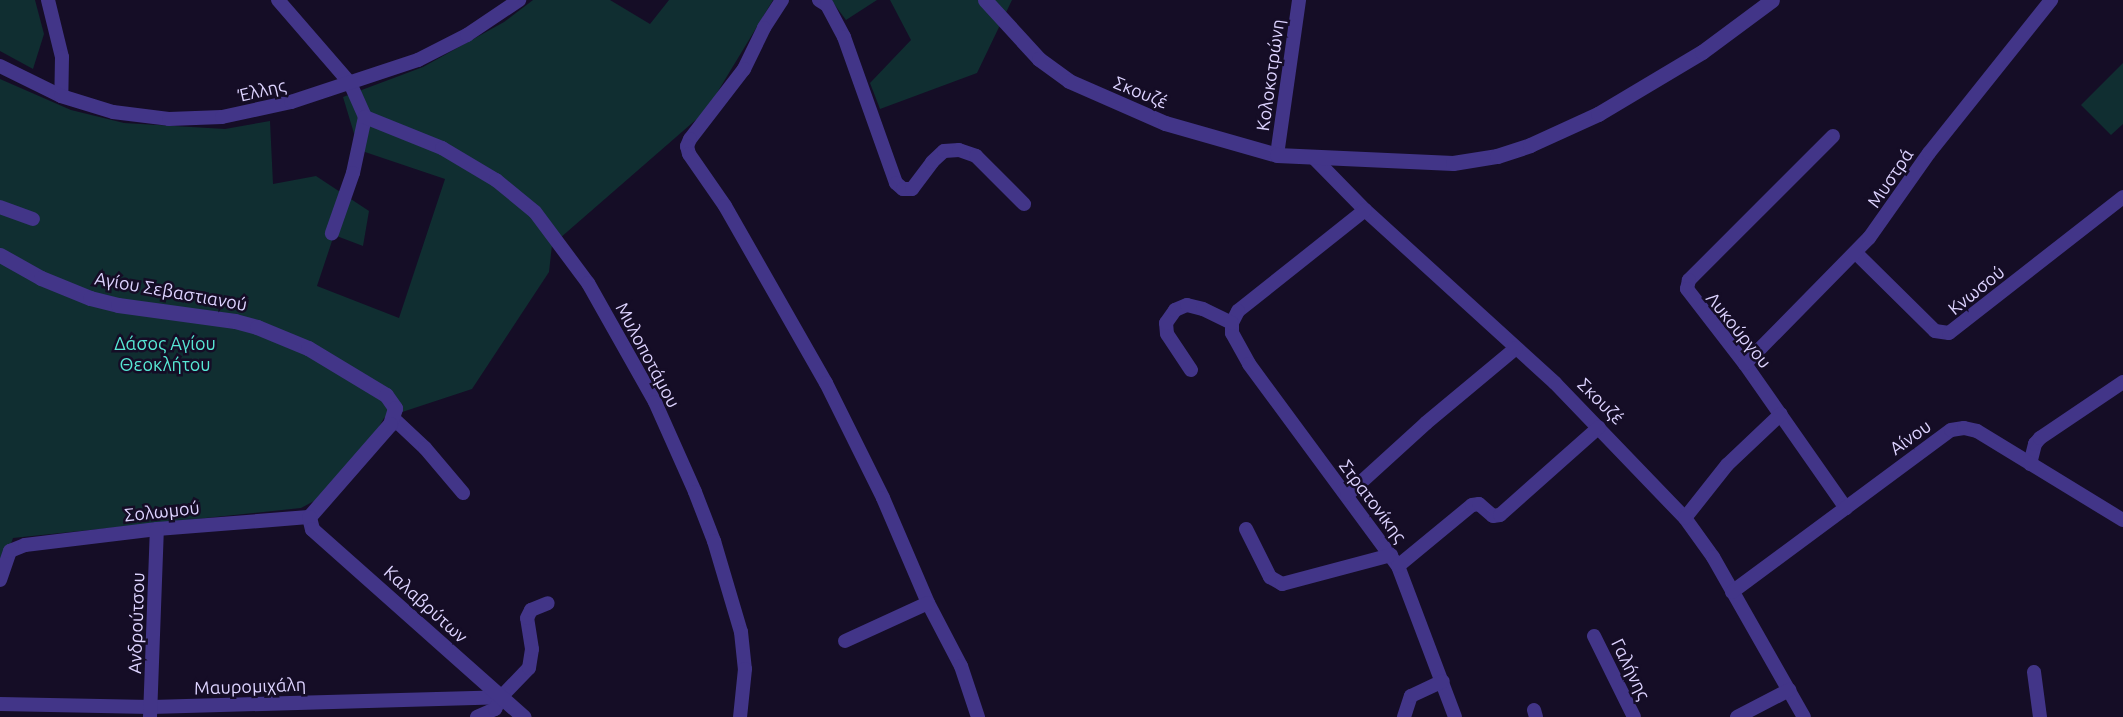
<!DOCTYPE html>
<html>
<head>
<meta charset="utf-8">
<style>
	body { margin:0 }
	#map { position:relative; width:2123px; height:717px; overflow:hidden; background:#150d26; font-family:Ubuntu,sans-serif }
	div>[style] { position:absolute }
	.green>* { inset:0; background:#102e31 }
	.minor>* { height:14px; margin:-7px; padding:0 7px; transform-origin:7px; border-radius:7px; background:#423588 }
	.tertiary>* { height:15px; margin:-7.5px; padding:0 7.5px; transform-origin:7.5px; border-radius:7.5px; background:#423588 }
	span { translate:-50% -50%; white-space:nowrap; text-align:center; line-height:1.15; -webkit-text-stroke:5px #150d26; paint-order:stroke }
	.street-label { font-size:18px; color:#ddd3ff }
	.park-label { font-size:18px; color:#57e7d4 }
</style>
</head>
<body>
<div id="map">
	<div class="green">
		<i style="clip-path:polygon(0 0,35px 0,44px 34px,33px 69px,0 51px)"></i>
		<i style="clip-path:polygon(533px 0,610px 0,650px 24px,669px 0,773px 0,706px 111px,552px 245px,549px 272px,472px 389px,384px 418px,376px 432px,316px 500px,301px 508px,13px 538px,0 574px,0 79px,71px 110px,124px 123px,225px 129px,270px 121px,273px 184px,316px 176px,369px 211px,363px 246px,334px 235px,317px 286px,399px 318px,445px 179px,359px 150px,343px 97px,423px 67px,504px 22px)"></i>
		<i style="clip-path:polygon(831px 0,877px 0,846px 20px)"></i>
		<i style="clip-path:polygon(890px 0,1012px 0,977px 73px,880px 109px,870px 83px,911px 40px)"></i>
		<i style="clip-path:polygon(2123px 63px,2123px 124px,2111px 135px,2081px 105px)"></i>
	</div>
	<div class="minor">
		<i style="left:48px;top:0;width:59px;rotate:76.2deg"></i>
		<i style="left:62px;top:57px;width:39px;rotate:91deg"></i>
		<i style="left:278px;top:0;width:110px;rotate:49.1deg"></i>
		<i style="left:350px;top:83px;width:37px;rotate:66deg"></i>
		<i style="left:365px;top:117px;width:57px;rotate:102.1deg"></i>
		<i style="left:353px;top:173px;width:64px;rotate:109.3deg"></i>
		<i style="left:782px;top:0;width:33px;rotate:123deg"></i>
		<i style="left:764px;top:28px;width:46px;rotate:116deg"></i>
		<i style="left:744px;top:69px;width:88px;rotate:127.6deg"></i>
		<i style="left:690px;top:139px;width:8px;rotate:113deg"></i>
		<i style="left:687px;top:146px;width:8px;rotate:76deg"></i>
		<i style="left:689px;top:154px;width:63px;rotate:55.3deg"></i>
		<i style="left:725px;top:206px;width:204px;rotate:60.3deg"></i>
		<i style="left:826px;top:383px;width:128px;rotate:63.6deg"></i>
		<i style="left:883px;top:498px;width:114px;rotate:66.8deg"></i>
		<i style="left:928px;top:603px;width:71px;rotate:62.4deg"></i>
		<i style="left:961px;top:666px;width:54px;rotate:71.6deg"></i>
		<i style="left:819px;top:0;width:9px;rotate:32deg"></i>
		<i style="left:827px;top:5px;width:36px;rotate:62deg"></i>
		<i style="left:844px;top:37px;width:155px;rotate:70.4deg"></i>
		<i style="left:896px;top:183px;width:9px;rotate:41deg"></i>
		<i style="left:903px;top:189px;width:9px"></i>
		<i style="left:912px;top:189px;width:34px;rotate:-53deg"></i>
		<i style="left:932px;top:162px;width:16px;rotate:-43deg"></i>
		<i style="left:944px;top:151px;width:15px;rotate:-4deg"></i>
		<i style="left:959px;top:150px;width:18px;rotate:19deg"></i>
		<i style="left:976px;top:156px;width:68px;rotate:45deg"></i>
		<i style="left:0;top:66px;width:68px;rotate:26.2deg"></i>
		<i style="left:61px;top:96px;width:54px;rotate:17.1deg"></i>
		<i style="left:113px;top:112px;width:56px;rotate:7.1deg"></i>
		<i style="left:169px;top:119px;width:53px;rotate:-2.2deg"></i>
		<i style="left:222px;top:117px;width:71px;rotate:-12.3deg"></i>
		<i style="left:291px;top:102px;width:134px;rotate:-18.3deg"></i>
		<i style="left:418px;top:60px;width:55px;rotate:-27deg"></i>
		<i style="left:467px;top:35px;width:63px;rotate:-33.9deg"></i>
		<i style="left:365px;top:117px;width:83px;rotate:21.9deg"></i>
		<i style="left:442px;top:148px;width:63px;rotate:30.7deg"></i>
		<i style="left:496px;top:180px;width:50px;rotate:39.4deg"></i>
		<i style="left:535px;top:212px;width:89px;rotate:53.3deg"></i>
		<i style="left:588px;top:283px;width:137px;rotate:60.6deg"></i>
		<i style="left:655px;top:402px;width:98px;rotate:66deg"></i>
		<i style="left:695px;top:492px;width:53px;rotate:68.8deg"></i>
		<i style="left:714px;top:541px;width:95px;rotate:73.5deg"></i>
		<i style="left:741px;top:632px;width:37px;rotate:84deg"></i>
		<i style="left:745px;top:669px;width:48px;rotate:95.9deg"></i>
		<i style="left:1833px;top:136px;width:204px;rotate:135deg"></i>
		<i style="left:1689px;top:280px;width:9px;rotate:103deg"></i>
		<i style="left:1687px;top:289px;width:95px;rotate:52.3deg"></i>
		<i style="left:1745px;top:364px;width:176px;rotate:55deg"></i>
		<i style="left:1277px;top:155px;width:157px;rotate:-81.9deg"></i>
		<i style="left:1314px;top:158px;width:73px;rotate:45.6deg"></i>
		<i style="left:1365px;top:210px;width:257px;rotate:42.3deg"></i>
		<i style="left:1555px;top:383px;width:187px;rotate:46.1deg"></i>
		<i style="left:1685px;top:518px;width:48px;rotate:54.3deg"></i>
		<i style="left:1713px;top:557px;width:184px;rotate:60.4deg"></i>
		<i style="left:0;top:207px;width:35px;rotate:20deg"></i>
		<i style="left:1365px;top:210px;width:162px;rotate:141.5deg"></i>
		<i style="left:1238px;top:311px;width:13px;rotate:117deg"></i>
		<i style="left:1232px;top:323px;width:10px;rotate:90deg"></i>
		<i style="left:1232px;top:333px;width:35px;rotate:61deg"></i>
		<i style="left:1249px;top:364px;width:251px;rotate:53.6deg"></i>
		<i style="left:1398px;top:566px;width:161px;rotate:69.3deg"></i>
		<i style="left:1856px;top:253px;width:111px;rotate:44.6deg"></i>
		<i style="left:1935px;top:331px;width:14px;rotate:8deg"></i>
		<i style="left:1949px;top:333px;width:221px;rotate:-38deg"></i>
		<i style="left:1745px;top:364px;width:177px;rotate:-45.5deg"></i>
		<i style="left:1869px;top:238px;width:104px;rotate:-54.8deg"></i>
		<i style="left:1929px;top:153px;width:196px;rotate:-51.4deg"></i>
		<i style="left:1191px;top:370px;width:43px;rotate:-123.7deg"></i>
		<i style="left:1167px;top:334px;width:11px;rotate:-95deg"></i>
		<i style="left:1166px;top:323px;width:16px;rotate:-55deg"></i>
		<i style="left:1175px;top:310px;width:13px;rotate:-23deg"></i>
		<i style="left:1187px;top:305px;width:16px;rotate:14deg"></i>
		<i style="left:1203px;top:309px;width:32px;rotate:26deg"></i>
		<i style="left:393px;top:418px;width:44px;rotate:43.2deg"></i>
		<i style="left:425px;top:448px;width:59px;rotate:49.8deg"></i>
		<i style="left:2030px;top:464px;width:21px;rotate:-76deg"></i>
		<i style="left:2035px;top:444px;width:8px;rotate:-50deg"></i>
		<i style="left:2040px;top:438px;width:100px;rotate:-34deg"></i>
		<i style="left:1347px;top:495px;width:107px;rotate:-42.3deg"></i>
		<i style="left:1426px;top:423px;width:117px;rotate:-39.8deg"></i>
		<i style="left:1685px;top:518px;width:68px;rotate:-51.6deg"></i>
		<i style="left:1727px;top:465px;width:74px;rotate:-43.4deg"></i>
		<i style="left:1246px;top:529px;width:54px;rotate:63.4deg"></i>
		<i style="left:1270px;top:577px;width:14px;rotate:30deg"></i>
		<i style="left:1282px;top:584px;width:113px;rotate:-14.9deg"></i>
		<i style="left:1398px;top:566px;width:96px;rotate:-39.5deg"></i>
		<i style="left:1472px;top:505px;width:7px;rotate:-8deg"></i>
		<i style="left:1479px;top:504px;width:18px;rotate:41deg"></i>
		<i style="left:1493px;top:516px;width:7px;rotate:-8deg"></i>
		<i style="left:1500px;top:515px;width:132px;rotate:-41.6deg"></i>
		<i style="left:0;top:580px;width:31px;rotate:-71deg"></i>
		<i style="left:10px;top:551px;width:16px;rotate:-22deg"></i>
		<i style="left:25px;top:545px;width:133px;rotate:-6.9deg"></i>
		<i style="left:157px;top:529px;width:152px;rotate:-4.5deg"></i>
		<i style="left:1732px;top:592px;width:272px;rotate:-36.5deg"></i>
		<i style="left:1951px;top:430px;width:13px;rotate:-9deg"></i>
		<i style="left:1964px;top:428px;width:13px;rotate:13deg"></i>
		<i style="left:1977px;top:431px;width:171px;rotate:31.4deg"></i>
		<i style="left:1594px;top:636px;width:90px;rotate:63.7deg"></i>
		<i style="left:845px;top:641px;width:91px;rotate:-24.6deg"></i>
		<i style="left:2034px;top:672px;width:45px;rotate:82.4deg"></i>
		<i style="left:0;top:704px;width:151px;rotate:1.1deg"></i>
		<i style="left:151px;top:707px;width:350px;rotate:-1.6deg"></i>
		<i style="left:1534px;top:710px;width:7px;rotate:74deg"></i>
		<i style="left:150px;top:717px;width:188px;rotate:-87.9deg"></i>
		<i style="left:477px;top:717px;width:20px;rotate:-24deg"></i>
		<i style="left:495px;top:709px;width:13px;rotate:-63deg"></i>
		<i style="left:501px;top:697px;width:40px;rotate:-46deg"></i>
		<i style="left:529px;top:668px;width:19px;rotate:-81deg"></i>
		<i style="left:532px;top:649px;width:31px;rotate:-99deg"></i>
		<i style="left:527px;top:618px;width:9px;rotate:-63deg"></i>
		<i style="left:531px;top:610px;width:18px;rotate:-22deg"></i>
		<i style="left:1404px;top:717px;width:22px;rotate:-72deg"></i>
		<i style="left:1411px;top:696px;width:35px;rotate:-25deg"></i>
		<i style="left:1737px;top:717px;width:59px;rotate:-27.4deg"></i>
	</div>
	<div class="tertiary">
		<i style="left:985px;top:0;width:80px;rotate:47.5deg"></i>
		<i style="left:1039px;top:59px;width:37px;rotate:36deg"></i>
		<i style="left:1069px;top:81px;width:105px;rotate:23.6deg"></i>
		<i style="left:1165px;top:123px;width:116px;rotate:15.9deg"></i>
		<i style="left:1277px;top:155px;width:176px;rotate:2.6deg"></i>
		<i style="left:1453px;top:163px;width:45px;rotate:-9deg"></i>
		<i style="left:1497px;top:156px;width:35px;rotate:-18deg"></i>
		<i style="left:1530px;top:145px;width:75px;rotate:-24.5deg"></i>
		<i style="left:1598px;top:114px;width:121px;rotate:-30.8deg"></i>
		<i style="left:1702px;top:52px;width:87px;rotate:-36.6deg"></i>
		<i style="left:0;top:255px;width:47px;rotate:29.3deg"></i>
		<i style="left:41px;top:278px;width:53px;rotate:22.2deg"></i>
		<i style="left:90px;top:298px;width:29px;rotate:14deg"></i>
		<i style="left:118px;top:305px;width:118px;rotate:7.8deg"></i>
		<i style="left:235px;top:321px;width:23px;rotate:15deg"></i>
		<i style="left:257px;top:327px;width:55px;rotate:22.4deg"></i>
		<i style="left:308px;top:348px;width:91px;rotate:31.1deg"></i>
		<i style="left:386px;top:395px;width:16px;rotate:55deg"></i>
		<i style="left:395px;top:408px;width:17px;rotate:107deg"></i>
		<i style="left:390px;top:424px;width:123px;rotate:131.1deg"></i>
		<i style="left:309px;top:517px;width:12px;rotate:76deg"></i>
		<i style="left:312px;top:529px;width:283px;rotate:41.6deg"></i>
	</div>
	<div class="street-label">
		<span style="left:1270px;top:75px;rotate:-82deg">Κολοκοτρώνη</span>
		<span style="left:262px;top:90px;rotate:-13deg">Έλλης</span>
		<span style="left:1141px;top:92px;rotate:22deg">Σκουζέ</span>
		<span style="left:1890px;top:178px;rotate:-56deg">Μυστρά</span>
		<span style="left:1976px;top:290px;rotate:-39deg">Κνωσού</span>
		<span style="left:171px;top:291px;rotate:10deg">Αγίου Σεβαστιανού</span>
		<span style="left:1739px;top:330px;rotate:51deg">Λυκούργου</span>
		<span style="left:648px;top:355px;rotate:62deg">Μυλοποτάμου</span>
		<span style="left:1601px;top:401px;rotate:45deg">Σκουζέ</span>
		<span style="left:1910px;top:437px;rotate:-36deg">Αίνου</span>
		<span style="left:1373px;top:501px;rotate:53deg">Στρατονίκης</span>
		<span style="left:162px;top:511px;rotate:-6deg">Σολωμού</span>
		<span style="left:426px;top:604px;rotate:42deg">Καλαβρύτων</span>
		<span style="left:136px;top:623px;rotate:-88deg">Ανδρούτσου</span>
		<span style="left:1631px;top:669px;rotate:64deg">Γαλήνης</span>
		<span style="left:250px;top:686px;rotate:-2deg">Μαυρομιχάλη</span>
	</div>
	<div class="park-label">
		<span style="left:165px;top:354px">Δάσος Αγίου<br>Θεοκλήτου</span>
	</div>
</div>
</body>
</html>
